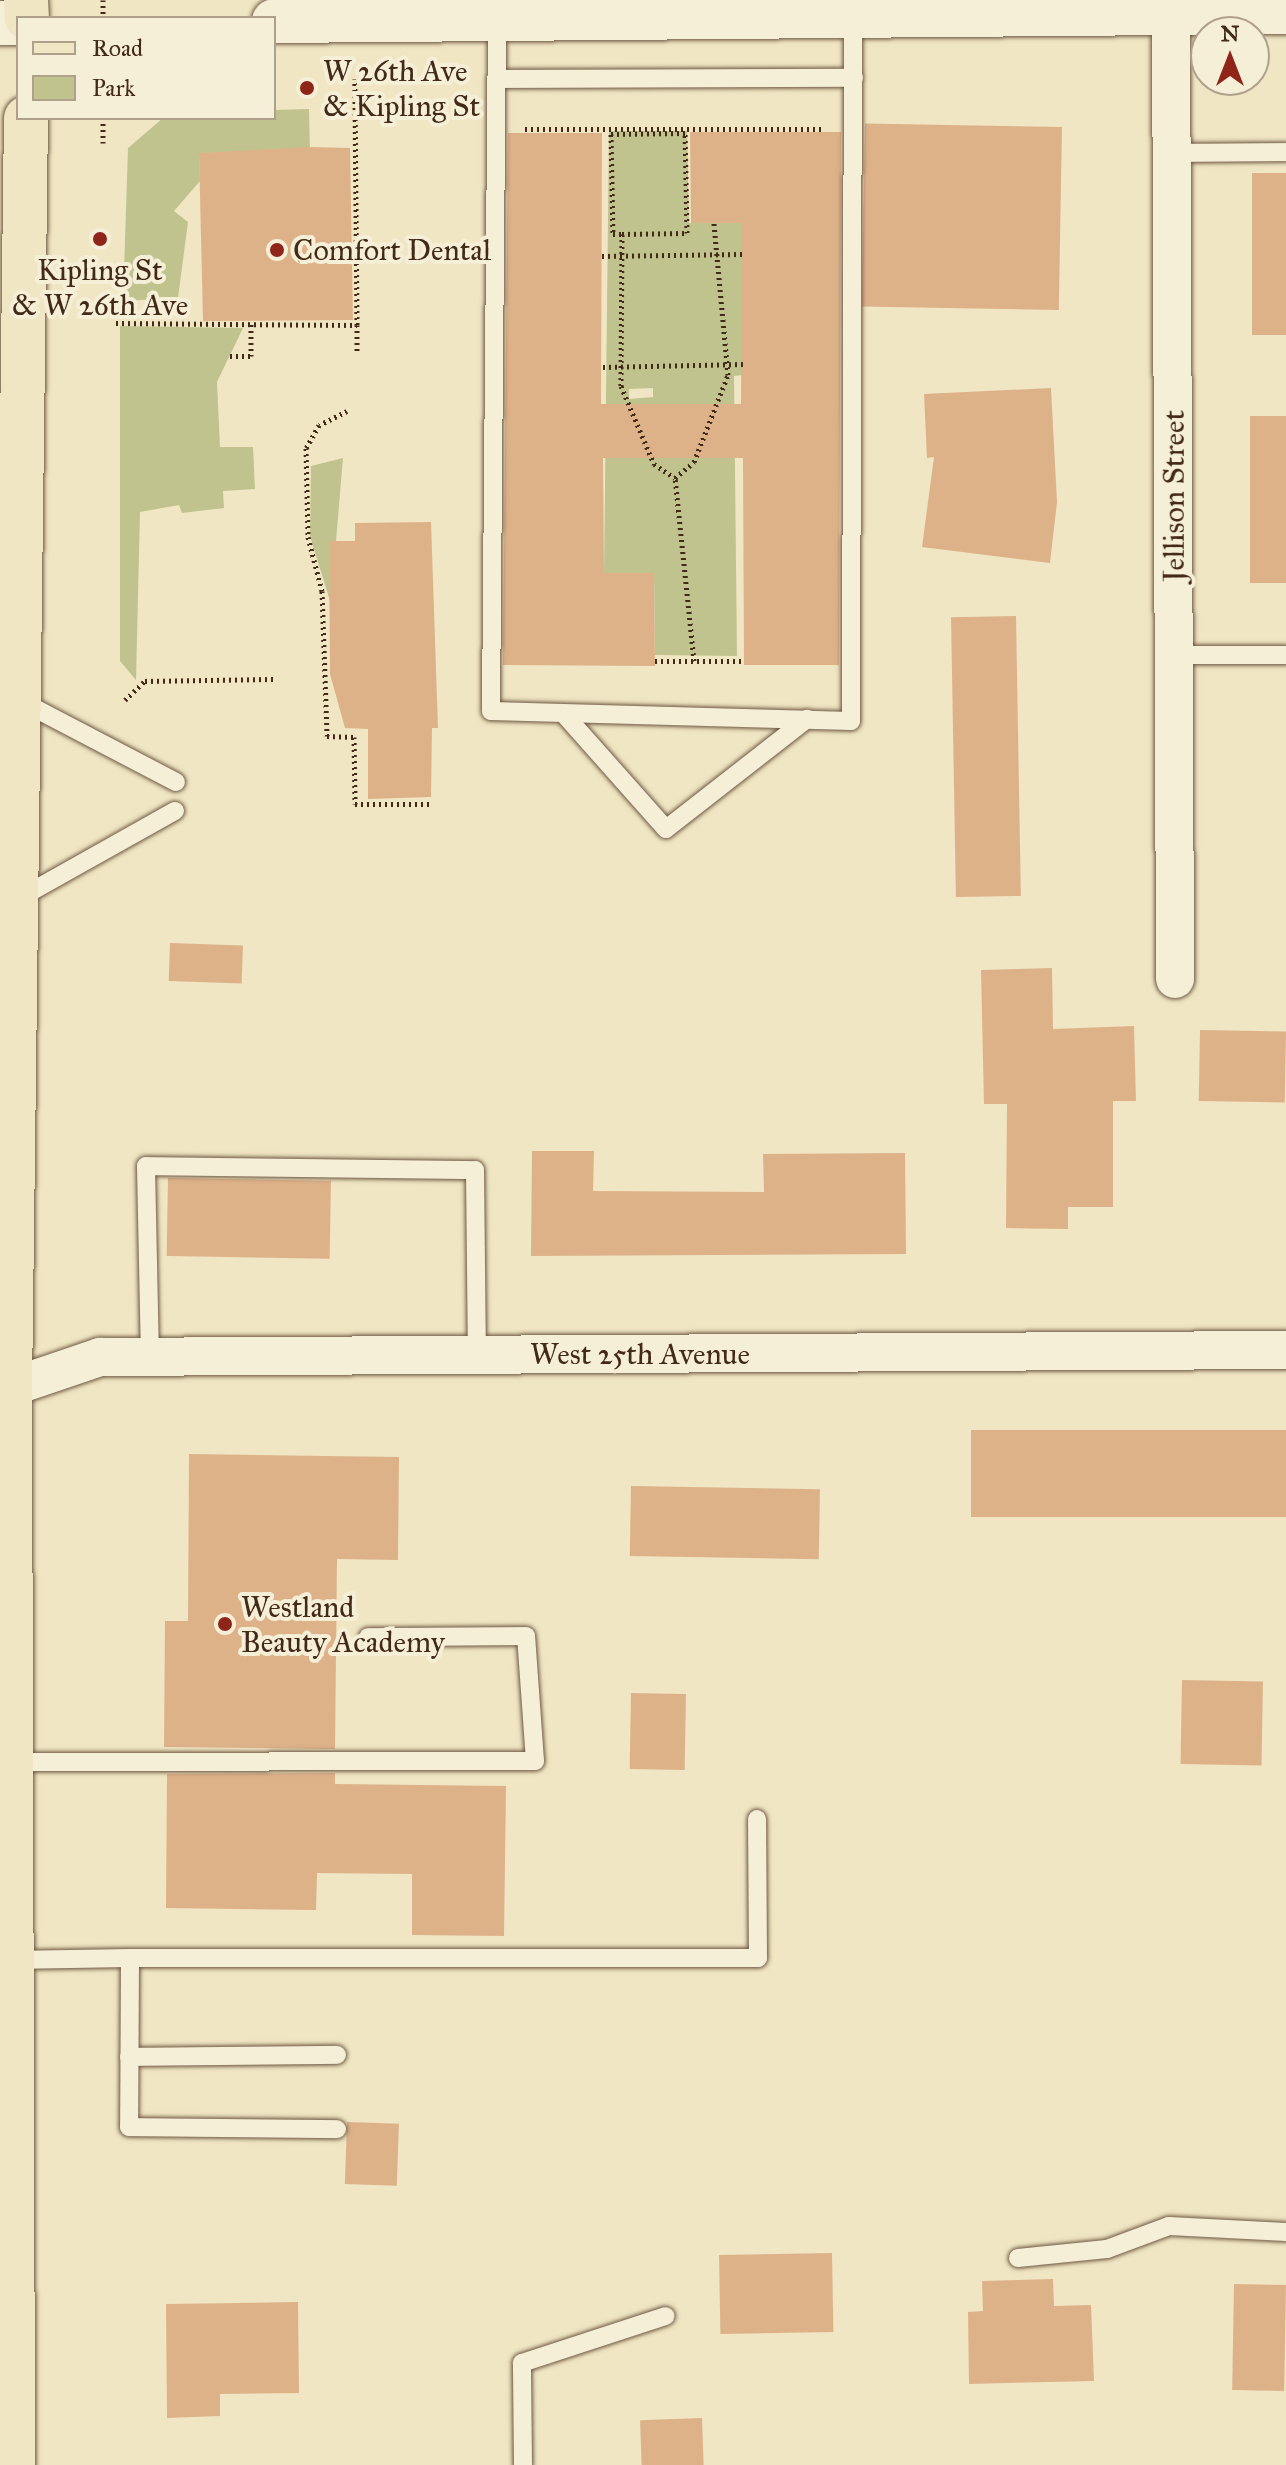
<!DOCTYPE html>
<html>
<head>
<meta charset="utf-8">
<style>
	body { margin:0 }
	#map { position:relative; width:1286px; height:2465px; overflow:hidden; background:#f0e6c3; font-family:"IM FELL Great Primer",serif }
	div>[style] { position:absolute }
	.green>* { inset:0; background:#c1c38f }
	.building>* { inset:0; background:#deb289; transform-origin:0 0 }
	.path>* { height:5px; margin-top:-2.5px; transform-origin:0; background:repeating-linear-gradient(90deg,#432918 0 2px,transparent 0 6px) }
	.roads { filter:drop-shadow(0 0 2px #6e5843) drop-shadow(0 0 2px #6e5843) }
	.service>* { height:18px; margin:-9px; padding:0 9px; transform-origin:9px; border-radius:9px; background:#f5efd8 }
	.minor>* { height:38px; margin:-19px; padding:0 19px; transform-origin:19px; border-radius:19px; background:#f5efd8 }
	.tertiary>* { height:44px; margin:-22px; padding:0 22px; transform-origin:22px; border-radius:22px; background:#f5efd8 }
	.primary>* { height:44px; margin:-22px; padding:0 22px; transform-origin:22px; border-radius:22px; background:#f0e6c3 }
	.dots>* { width:22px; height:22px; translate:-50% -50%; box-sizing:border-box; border:4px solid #f5efd8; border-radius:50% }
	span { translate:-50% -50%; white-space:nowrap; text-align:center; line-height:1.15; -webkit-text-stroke:8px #f5efd8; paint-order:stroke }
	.poi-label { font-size:30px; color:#432918 }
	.left { translate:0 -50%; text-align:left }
	.street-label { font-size:30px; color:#432918 }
	.legend { position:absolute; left:16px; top:16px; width:260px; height:104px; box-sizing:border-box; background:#f5efd8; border:2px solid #aea08b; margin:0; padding:10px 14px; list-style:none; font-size:24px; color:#432918 }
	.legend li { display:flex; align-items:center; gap:16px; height:40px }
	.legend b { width:40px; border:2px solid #aea08b }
	.north { position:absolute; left:1190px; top:16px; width:80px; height:80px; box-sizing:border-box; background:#f5efd8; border:2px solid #aea08b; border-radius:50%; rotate:0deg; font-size:22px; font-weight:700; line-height:32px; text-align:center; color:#432918 }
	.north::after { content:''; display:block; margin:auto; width:28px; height:36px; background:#8f2418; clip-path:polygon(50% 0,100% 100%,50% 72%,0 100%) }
</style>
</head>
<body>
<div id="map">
	<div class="green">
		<i style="clip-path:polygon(309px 109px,310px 152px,199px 153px,200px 181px,174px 211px,188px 222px,178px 298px,123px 301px,128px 148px,163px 118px,274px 118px,274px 110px)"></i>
		<i style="clip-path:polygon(evenodd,609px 131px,687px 131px,689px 223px,742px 223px,742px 375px,734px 376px,737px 656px,655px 655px,654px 573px,604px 573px,609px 131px,653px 388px,653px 397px,629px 399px,629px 389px,653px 388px,609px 131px,659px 404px,689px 458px,659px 458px,659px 404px)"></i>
		<i style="clip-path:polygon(120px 326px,243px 328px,217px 382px,220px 447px,253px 447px,255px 489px,223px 491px,224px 508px,182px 513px,179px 505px,140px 512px,136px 680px,120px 661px)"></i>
		<i style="clip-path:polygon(343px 458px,336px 541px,329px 541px,330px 601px,310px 536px,311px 466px)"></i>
	</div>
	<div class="building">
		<i style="left:1062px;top:127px;width:183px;height:197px;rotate:91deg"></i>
		<i style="clip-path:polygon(690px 132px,841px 132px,839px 665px,744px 665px,743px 458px,603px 458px,604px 573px,654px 573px,655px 666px,503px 665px,508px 133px,602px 133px,601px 404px,741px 404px,742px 223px,691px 223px)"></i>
		<i style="clip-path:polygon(310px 147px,350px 148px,353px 320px,203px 321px,199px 153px)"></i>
		<i style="left:1252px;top:173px;width:34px;height:162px"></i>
		<i style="clip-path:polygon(1051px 388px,1057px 502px,1050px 563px,922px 547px,934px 457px,927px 458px,924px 394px)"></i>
		<i style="left:1286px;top:416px;width:167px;height:36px;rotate:90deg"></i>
		<i style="clip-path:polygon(431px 522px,438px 728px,432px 728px,431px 797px,368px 799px,368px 729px,345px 728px,330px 674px,329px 541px,355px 541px,355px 523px)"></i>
		<i style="left:1016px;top:616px;width:280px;height:65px;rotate:89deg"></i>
		<i style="left:170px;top:943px;width:73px;height:38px;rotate:2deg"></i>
		<i style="clip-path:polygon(1052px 968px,1053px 1029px,1134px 1026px,1136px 1101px,1113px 1101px,1113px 1207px,1068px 1207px,1068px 1229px,1006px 1228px,1007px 1104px,984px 1104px,981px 970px)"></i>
		<i style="left:1200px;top:1030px;width:86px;height:71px;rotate:1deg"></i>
		<i style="clip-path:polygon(532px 1151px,594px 1151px,593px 1191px,764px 1192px,763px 1154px,905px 1153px,906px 1254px,531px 1256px)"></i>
		<i style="left:168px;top:1178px;width:163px;height:78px;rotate:1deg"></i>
		<i style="left:1286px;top:1430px;width:87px;height:315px;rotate:90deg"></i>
		<i style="clip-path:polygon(189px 1454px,399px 1457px,398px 1560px,337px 1559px,335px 1749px,164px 1747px,165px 1621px,188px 1621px)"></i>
		<i style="left:631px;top:1486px;width:189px;height:70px;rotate:1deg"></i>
		<i style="left:1182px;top:1680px;width:81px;height:84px;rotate:1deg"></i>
		<i style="left:631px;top:1693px;width:55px;height:76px;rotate:1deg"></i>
		<i style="clip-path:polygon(335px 1773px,335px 1784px,506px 1786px,504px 1936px,412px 1935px,412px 1874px,317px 1873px,316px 1910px,166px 1908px,167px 1774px)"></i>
		<i style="left:347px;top:2122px;width:52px;height:62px;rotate:2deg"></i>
		<i style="left:832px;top:2253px;width:79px;height:113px;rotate:89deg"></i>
		<i style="clip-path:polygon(1053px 2279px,1054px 2306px,1091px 2305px,1094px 2381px,969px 2384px,968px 2312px,983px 2311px,982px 2281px)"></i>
		<i style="left:1234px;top:2284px;width:52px;height:106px;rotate:1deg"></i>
		<i style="clip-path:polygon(298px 2302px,299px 2393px,220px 2394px,220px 2416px,167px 2418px,166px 2304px)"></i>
		<i style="left:702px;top:2418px;width:47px;height:62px;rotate:88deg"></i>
	</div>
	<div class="path">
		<i style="left:103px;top:0;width:18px;rotate:90deg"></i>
		<i style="left:103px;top:118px;width:25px;rotate:90deg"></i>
		<i style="left:525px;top:129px;width:298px"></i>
		<i style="left:622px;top:234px;width:65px;rotate:-0.9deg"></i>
		<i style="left:687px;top:233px;width:100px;rotate:-91.1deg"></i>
		<i style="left:685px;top:133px;width:74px;rotate:179.2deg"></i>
		<i style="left:611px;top:134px;width:100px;rotate:88.9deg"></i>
		<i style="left:613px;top:234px;width:9px"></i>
		<i style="left:622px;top:234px;width:152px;rotate:90.4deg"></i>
		<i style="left:621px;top:386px;width:85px;rotate:67.1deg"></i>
		<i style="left:654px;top:464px;width:25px;rotate:34deg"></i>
		<i style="left:602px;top:256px;width:140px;rotate:-0.8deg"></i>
		<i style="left:116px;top:323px;width:241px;rotate:0.5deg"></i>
		<i style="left:357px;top:325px;width:246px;rotate:-90.5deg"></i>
		<i style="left:357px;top:325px;width:29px;rotate:90deg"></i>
		<i style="left:230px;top:356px;width:21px"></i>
		<i style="left:251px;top:356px;width:32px;rotate:-90deg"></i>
		<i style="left:603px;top:367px;width:140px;rotate:-1.2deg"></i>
		<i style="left:347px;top:411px;width:31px;rotate:153deg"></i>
		<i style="left:319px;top:425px;width:26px;rotate:119deg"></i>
		<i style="left:306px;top:448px;width:89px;rotate:88.7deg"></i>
		<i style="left:308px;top:537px;width:56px;rotate:75.5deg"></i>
		<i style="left:322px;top:591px;width:145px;rotate:88deg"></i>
		<i style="left:327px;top:736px;width:27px;rotate:2deg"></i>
		<i style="left:354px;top:737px;width:67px;rotate:89.1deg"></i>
		<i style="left:355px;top:804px;width:76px"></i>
		<i style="left:655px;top:661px;width:89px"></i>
		<i style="left:694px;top:661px;width:184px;rotate:-95.9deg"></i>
		<i style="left:675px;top:478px;width:25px;rotate:-40deg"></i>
		<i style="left:694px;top:462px;width:93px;rotate:-68.7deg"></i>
		<i style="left:728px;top:375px;width:153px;rotate:-95.3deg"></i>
		<i style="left:125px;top:700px;width:28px;rotate:-44deg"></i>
		<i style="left:145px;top:681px;width:130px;rotate:-0.9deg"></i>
	</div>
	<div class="roads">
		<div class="service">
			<i style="left:497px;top:20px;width:691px;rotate:90.5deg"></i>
			<i style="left:491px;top:711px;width:360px;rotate:1.6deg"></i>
			<i style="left:851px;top:721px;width:705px;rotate:-89.84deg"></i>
			<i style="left:496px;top:79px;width:358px;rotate:-0.2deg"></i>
			<i style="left:1174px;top:153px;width:112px;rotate:-0.5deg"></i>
			<i style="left:1175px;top:655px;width:111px"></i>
			<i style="left:19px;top:700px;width:177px;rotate:27.6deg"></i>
			<i style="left:563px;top:713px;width:155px;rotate:48.4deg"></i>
			<i style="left:666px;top:829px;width:179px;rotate:-38deg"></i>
			<i style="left:18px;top:899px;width:180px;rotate:-29.3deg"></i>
			<i style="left:150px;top:1358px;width:192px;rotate:-91.2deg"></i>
			<i style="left:146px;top:1166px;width:329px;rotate:0.7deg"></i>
			<i style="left:475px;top:1170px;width:186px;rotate:89.4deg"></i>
			<i style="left:10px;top:1762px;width:525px;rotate:-0.11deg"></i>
			<i style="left:535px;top:1761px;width:125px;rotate:-94.1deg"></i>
			<i style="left:526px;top:1636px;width:158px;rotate:179.6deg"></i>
			<i style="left:130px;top:1958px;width:628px"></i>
			<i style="left:758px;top:1958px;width:139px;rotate:-90.4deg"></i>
			<i style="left:11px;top:1960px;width:119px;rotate:-1deg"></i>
			<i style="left:130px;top:1958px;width:169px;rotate:90.3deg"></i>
			<i style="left:129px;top:2127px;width:208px;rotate:0.6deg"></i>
			<i style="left:129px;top:2057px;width:208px;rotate:-0.6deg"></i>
			<i style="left:1018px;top:2258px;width:89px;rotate:-5.8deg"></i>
			<i style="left:1107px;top:2249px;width:66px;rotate:-20.4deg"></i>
			<i style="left:1169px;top:2226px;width:117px;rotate:2.9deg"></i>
			<i style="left:523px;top:2465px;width:102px;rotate:-90.6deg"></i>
			<i style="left:522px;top:2363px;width:151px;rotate:-18.1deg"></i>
		</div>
		<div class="minor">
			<i style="left:1171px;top:13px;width:966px;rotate:89.76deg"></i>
			<i style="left:0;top:1391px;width:106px;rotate:-18.8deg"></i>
			<i style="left:100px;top:1357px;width:1186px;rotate:-0.34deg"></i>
		</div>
		<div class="tertiary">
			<i style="left:274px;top:21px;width:1012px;rotate:-0.51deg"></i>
			<i style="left:0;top:23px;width:18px"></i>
		</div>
		<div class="primary">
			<i style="left:26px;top:0;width:18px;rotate:87deg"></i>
			<i style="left:13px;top:2465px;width:1076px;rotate:-90.16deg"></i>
			<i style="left:10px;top:1389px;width:1271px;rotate:-89.28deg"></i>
		</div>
	</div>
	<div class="dots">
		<i style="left:307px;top:88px;background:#8f2418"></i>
		<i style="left:100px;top:239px;background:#8f2418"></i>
		<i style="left:277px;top:250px;background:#8f2418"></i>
		<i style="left:225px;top:1624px;background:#8f2418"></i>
	</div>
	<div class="poi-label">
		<span class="left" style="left:323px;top:88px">W 26th Ave<br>&amp; Kipling St</span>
		<span class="left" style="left:293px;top:250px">Comfort Dental</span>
		<span style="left:100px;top:287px">Kipling St<br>&amp; W 26th Ave</span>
		<span class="left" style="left:241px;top:1624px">Westland<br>Beauty Academy</span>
	</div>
	<div class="street-label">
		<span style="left:1174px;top:496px;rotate:-90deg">Jellison Street</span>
		<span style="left:640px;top:1354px">West 25th Avenue</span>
	</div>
	<ul class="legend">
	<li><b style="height:10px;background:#f0e6c3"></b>Road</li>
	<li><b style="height:22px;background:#c1c38f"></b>Park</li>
	</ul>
	<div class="north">N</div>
</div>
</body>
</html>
